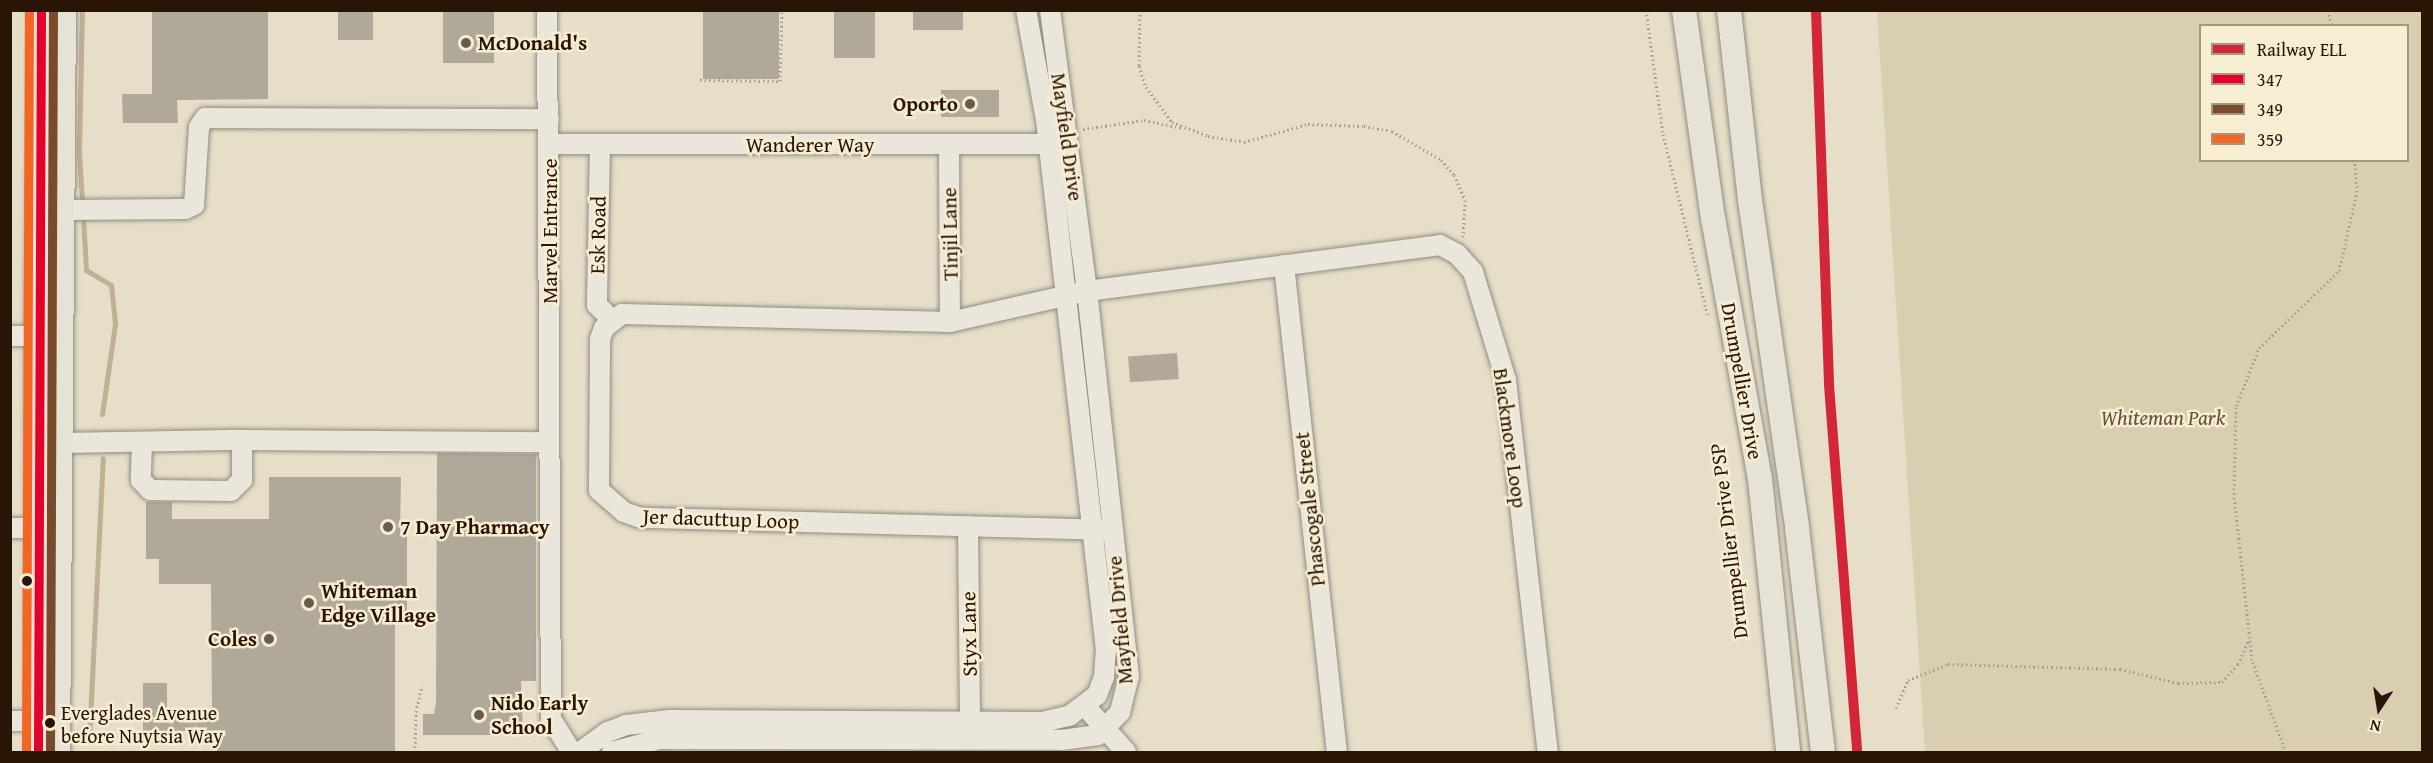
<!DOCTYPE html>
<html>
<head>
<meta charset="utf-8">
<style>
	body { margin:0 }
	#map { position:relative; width:2433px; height:763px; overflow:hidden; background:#e6dec9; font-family:"Gentium Book Plus",serif }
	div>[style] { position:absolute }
	.green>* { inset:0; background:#daceb1 }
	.stream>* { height:5px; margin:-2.5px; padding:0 2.5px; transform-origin:2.5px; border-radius:2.5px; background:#c0b094 }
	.building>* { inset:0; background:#b0a99a; transform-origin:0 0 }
	.path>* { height:3px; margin-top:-1.5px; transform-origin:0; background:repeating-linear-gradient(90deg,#a59f96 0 1.5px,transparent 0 4.5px) }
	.roads { filter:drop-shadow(0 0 2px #938c7e) drop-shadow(0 0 2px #938c7e) }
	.minor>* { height:20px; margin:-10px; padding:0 10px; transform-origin:10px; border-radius:10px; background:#eae6dc }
	.major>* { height:24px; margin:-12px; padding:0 12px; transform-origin:12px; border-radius:12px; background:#e7e2d6 }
	.bus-1>* { height:9px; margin:-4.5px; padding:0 4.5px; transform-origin:4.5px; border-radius:4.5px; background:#e4002b }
	.bus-2>* { height:9px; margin:-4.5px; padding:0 4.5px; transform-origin:4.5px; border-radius:4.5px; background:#7a4b2a }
	.bus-3>* { height:9px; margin:-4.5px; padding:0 4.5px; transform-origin:4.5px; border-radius:4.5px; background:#f26522 }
	.rail-1>* { height:10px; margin:-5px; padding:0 5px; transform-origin:5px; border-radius:5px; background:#d32737 }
	.dots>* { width:16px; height:16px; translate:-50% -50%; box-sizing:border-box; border:3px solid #f7edd3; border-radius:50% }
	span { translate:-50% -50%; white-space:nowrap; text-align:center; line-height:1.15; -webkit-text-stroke:5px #f7edd3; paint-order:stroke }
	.bus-label { font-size:20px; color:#2a1406 }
	.left { translate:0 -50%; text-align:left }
	.poi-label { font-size:21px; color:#2a1406; font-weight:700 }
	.right { translate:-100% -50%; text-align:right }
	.street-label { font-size:21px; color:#2a1406 }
	.park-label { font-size:21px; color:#64503b; font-style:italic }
	.frame { position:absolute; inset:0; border:12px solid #2a1406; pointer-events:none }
	.legend { position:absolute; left:2199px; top:24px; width:210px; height:138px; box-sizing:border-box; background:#f7edd3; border:2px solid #a59681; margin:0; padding:8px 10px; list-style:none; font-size:18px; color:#2a1406 }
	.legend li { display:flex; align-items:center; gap:12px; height:30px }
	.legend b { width:30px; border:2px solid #a59681 }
	.north { position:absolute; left:2349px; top:679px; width:60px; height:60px; -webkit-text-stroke:4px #f7edd3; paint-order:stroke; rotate:192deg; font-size:16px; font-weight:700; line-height:24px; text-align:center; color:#2a1406 }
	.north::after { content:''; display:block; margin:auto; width:21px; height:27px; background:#2a1406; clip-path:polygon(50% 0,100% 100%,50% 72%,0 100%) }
</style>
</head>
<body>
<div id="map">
	<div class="green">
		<i style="clip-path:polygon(evenodd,1877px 11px,2422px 11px,2422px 752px,1925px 752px,1877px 11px,2200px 26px,2408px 26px,2408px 160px,2200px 160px,2200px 26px)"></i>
	</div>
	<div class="stream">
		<i style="left:82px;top:10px;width:141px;rotate:91.2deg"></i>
		<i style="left:79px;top:151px;width:119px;rotate:86.6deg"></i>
		<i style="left:86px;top:270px;width:29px;rotate:31deg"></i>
		<i style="left:111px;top:285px;width:39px;rotate:84deg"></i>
		<i style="left:115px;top:324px;width:91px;rotate:98.2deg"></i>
		<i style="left:89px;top:740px;width:282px;rotate:-87.2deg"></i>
	</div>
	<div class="building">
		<i style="clip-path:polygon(152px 10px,268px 10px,268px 99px,177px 100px,178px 123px,123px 123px,122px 94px,152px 94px)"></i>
		<i style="left:338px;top:10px;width:35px;height:30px"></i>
		<i style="left:443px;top:10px;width:51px;height:53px"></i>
		<i style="left:703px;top:10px;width:76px;height:69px"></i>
		<i style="left:834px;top:10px;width:41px;height:48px"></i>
		<i style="left:913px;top:10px;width:50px;height:20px"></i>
		<i style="left:941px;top:90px;width:58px;height:27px"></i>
		<i style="left:1177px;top:353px;width:26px;height:49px;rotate:86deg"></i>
		<i style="clip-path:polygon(437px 453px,536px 454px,536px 681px,521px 681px,523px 735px,423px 735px,423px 714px,434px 714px,436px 703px)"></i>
		<i style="clip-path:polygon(269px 477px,401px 477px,400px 534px,407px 534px,407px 622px,395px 622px,395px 753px,217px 753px,217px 731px,143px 731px,143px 683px,167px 683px,167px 710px,212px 710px,211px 584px,159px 584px,159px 559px,146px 559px,146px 502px,172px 502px,172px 519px,269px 519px)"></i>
	</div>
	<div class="path">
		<i style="left:1140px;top:10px;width:56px;rotate:91deg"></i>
		<i style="left:1139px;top:66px;width:22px;rotate:72deg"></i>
		<i style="left:1146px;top:87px;width:44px;rotate:53.4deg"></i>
		<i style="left:1172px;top:122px;width:39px;rotate:21deg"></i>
		<i style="left:1208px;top:136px;width:36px;rotate:9deg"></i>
		<i style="left:1244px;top:142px;width:66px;rotate:-15.7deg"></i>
		<i style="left:1308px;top:124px;width:56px;rotate:2deg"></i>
		<i style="left:1364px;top:126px;width:28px;rotate:10deg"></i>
		<i style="left:1392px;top:131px;width:57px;rotate:30.6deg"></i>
		<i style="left:1441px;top:160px;width:20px;rotate:49deg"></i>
		<i style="left:1454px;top:175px;width:27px;rotate:66deg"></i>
		<i style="left:1465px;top:200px;width:37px;rotate:93deg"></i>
		<i style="left:1646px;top:10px;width:125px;rotate:82.2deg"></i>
		<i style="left:1663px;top:134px;width:188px;rotate:76.2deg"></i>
		<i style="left:2328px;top:10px;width:16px;rotate:76deg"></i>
		<i style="left:700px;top:80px;width:80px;rotate:0.7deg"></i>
		<i style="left:780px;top:81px;width:71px;rotate:-88.4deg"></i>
		<i style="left:1083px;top:129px;width:62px;rotate:-8.4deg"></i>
		<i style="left:1144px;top:120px;width:39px;rotate:12deg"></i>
		<i style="left:1896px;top:708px;width:30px;rotate:-67deg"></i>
		<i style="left:1908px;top:680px;width:43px;rotate:-21.8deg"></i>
		<i style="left:1948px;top:664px;width:172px;rotate:1.7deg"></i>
		<i style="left:2120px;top:669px;width:60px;rotate:13.6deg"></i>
		<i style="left:2178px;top:683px;width:44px;rotate:-1.3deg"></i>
		<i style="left:2222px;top:682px;width:24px;rotate:-48deg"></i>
		<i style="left:2238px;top:664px;width:27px;rotate:-66deg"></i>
		<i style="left:415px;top:752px;width:40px;rotate:-88.6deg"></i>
		<i style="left:416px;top:712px;width:27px;rotate:-77deg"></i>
		<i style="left:2286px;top:752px;width:98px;rotate:-110.3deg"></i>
		<i style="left:2252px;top:660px;width:167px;rotate:-96.2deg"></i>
		<i style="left:2234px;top:494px;width:88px;rotate:-88.7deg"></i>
		<i style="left:2236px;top:406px;width:62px;rotate:-68.4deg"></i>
		<i style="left:2259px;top:348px;width:111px;rotate:-43.9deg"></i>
		<i style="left:2339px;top:271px;width:81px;rotate:-77.2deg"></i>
		<i style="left:2357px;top:192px;width:32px;rotate:-94deg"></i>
	</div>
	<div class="roads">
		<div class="minor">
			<i style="left:547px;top:10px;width:709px;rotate:89.68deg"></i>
			<i style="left:551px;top:719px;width:39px;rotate:58deg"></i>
			<i style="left:550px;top:144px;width:511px"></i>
			<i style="left:600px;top:145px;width:160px;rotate:91.1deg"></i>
			<i style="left:597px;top:305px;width:20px;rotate:45deg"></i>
			<i style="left:949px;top:146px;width:176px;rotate:89.7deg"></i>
			<i style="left:63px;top:210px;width:122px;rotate:-0.5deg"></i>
			<i style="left:185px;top:209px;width:10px;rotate:-24deg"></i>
			<i style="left:194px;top:205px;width:78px;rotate:-86.3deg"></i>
			<i style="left:199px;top:127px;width:11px;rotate:-56deg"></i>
			<i style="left:205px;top:118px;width:344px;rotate:0.2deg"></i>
			<i style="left:1284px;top:265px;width:490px;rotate:83.8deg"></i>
			<i style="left:10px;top:336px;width:27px"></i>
			<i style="left:62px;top:443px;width:180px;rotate:-1deg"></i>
			<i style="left:242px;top:440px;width:307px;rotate:0.4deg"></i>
			<i style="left:142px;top:443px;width:37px;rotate:92deg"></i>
			<i style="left:141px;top:480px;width:13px;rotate:48deg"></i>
			<i style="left:150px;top:490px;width:81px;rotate:0.7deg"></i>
			<i style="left:231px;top:491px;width:16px;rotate:-45deg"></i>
			<i style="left:242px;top:480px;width:40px;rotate:-90deg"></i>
			<i style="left:968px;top:526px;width:208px;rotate:89.4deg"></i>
			<i style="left:10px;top:528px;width:29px"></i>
			<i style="left:1112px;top:530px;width:471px;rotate:-178.5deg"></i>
			<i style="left:641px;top:518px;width:18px;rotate:-161deg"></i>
			<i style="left:624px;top:512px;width:33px;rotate:-139deg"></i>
			<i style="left:599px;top:490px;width:151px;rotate:-89.6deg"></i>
			<i style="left:600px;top:339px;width:12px;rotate:-70deg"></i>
			<i style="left:604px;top:328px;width:23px;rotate:-38deg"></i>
			<i style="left:622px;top:314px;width:328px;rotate:1.4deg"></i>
			<i style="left:950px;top:322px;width:140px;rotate:-12.8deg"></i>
			<i style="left:1087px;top:291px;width:356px;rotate:-7.4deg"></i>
			<i style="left:1440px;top:245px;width:19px;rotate:28deg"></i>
			<i style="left:1457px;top:254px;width:24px;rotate:48deg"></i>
			<i style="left:1473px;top:272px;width:113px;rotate:73deg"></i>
			<i style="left:1506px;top:380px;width:374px;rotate:83.6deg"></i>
			<i style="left:1085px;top:706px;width:62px;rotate:48.3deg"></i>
			<i style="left:10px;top:721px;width:28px"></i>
			<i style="left:580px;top:752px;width:34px;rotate:-36deg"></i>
			<i style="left:608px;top:732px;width:19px;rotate:-21deg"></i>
			<i style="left:626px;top:725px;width:44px;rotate:-6.5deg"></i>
			<i style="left:670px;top:720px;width:372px;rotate:0.3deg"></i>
			<i style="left:1042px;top:722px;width:28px;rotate:-13deg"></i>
			<i style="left:1069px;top:716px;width:35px;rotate:-37deg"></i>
			<i style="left:1097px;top:695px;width:19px;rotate:-69deg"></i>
			<i style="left:1104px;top:677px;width:27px;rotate:-86deg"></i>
			<i style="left:1106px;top:650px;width:533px;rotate:-96.46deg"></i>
			<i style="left:1046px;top:120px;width:112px;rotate:-100.3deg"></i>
			<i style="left:612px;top:752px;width:50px;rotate:-15.2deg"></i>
			<i style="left:660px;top:739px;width:402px;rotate:0.1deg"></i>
			<i style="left:1062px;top:740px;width:36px;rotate:-8deg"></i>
			<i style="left:1098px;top:735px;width:32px;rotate:-46deg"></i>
			<i style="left:1120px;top:712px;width:36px;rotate:-76deg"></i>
			<i style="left:1129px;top:677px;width:388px;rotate:-96.2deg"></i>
			<i style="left:1087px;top:291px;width:283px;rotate:-97.5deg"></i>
		</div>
		<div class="major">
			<i style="left:1684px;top:10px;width:210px;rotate:82.1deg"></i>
			<i style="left:1713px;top:218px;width:265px;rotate:79.8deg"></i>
			<i style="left:1760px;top:479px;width:274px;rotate:84.1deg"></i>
			<i style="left:1729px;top:10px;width:191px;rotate:83.7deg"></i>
			<i style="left:1750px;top:200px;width:331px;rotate:81.8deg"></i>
			<i style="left:1797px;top:528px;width:226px;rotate:83.4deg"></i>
			<i style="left:38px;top:752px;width:416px;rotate:-90.1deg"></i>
			<i style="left:37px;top:336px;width:326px;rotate:-89.3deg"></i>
			<i style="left:58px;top:752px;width:742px;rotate:-89.54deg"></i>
		</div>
	</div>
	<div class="bus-1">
		<i style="left:38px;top:752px;width:742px;rotate:-89.77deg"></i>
	</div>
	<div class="bus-2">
		<i style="left:50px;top:752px;width:742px;rotate:-89.77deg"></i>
	</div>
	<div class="bus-3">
		<i style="left:26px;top:752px;width:742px;rotate:-89.77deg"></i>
	</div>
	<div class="rail-1">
		<i style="left:1816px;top:10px;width:375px;rotate:88deg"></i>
		<i style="left:1829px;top:385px;width:368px;rotate:85.6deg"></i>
	</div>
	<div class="dots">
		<i style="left:466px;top:43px;background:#6c5b4a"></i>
		<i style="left:970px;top:104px;background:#6c5b4a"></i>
		<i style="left:388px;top:527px;background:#6c5b4a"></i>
		<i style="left:27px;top:581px;background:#2a1406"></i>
		<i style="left:309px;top:603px;background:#6c5b4a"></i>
		<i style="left:269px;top:639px;background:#6c5b4a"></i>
		<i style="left:479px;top:715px;background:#6c5b4a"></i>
		<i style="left:50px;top:723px;background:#2a1406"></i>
	</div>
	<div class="bus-label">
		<span class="left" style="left:61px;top:724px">Everglades Avenue<br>before Nuytsia Way</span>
	</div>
	<div class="poi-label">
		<span class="left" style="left:478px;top:43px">McDonald's</span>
		<span class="right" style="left:958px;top:104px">Oporto</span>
		<span class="left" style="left:400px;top:527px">7 Day Pharmacy</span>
		<span class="left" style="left:321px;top:603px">Whiteman<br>Edge Village</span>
		<span class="right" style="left:257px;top:639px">Coles</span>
		<span class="left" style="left:491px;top:715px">Nido Early<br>School</span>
	</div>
	<div class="street-label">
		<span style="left:1067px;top:137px;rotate:82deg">Mayfield Drive</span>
		<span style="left:810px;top:145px">Wanderer Way</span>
		<span style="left:550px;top:231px;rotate:-90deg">Marvel Entrance</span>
		<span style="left:950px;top:234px;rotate:-91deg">Tinjil Lane</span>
		<span style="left:598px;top:235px;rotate:-89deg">Esk Road</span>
		<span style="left:1742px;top:381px;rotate:80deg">Drumpellier Drive</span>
		<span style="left:1510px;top:438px;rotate:82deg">Blackmore Loop</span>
		<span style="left:1310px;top:509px;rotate:-96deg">Phascogale Street</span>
		<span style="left:721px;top:519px;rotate:2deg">Jer dacuttup Loop</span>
		<span style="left:1729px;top:541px;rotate:-97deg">Drumpellier Drive PSP</span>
		<span style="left:1120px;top:620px;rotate:-95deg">Mayfield Drive</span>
		<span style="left:969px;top:634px;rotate:-91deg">Styx Lane</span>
	</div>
	<div class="park-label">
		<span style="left:2163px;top:418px">Whiteman Park</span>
	</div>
	<div class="frame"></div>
	<ul class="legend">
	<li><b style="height:8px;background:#d32737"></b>Railway ELL</li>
	<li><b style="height:8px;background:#e4002b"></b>347</li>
	<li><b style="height:8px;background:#7a4b2a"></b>349</li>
	<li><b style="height:8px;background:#f26522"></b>359</li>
	</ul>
	<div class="north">N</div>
</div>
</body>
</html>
